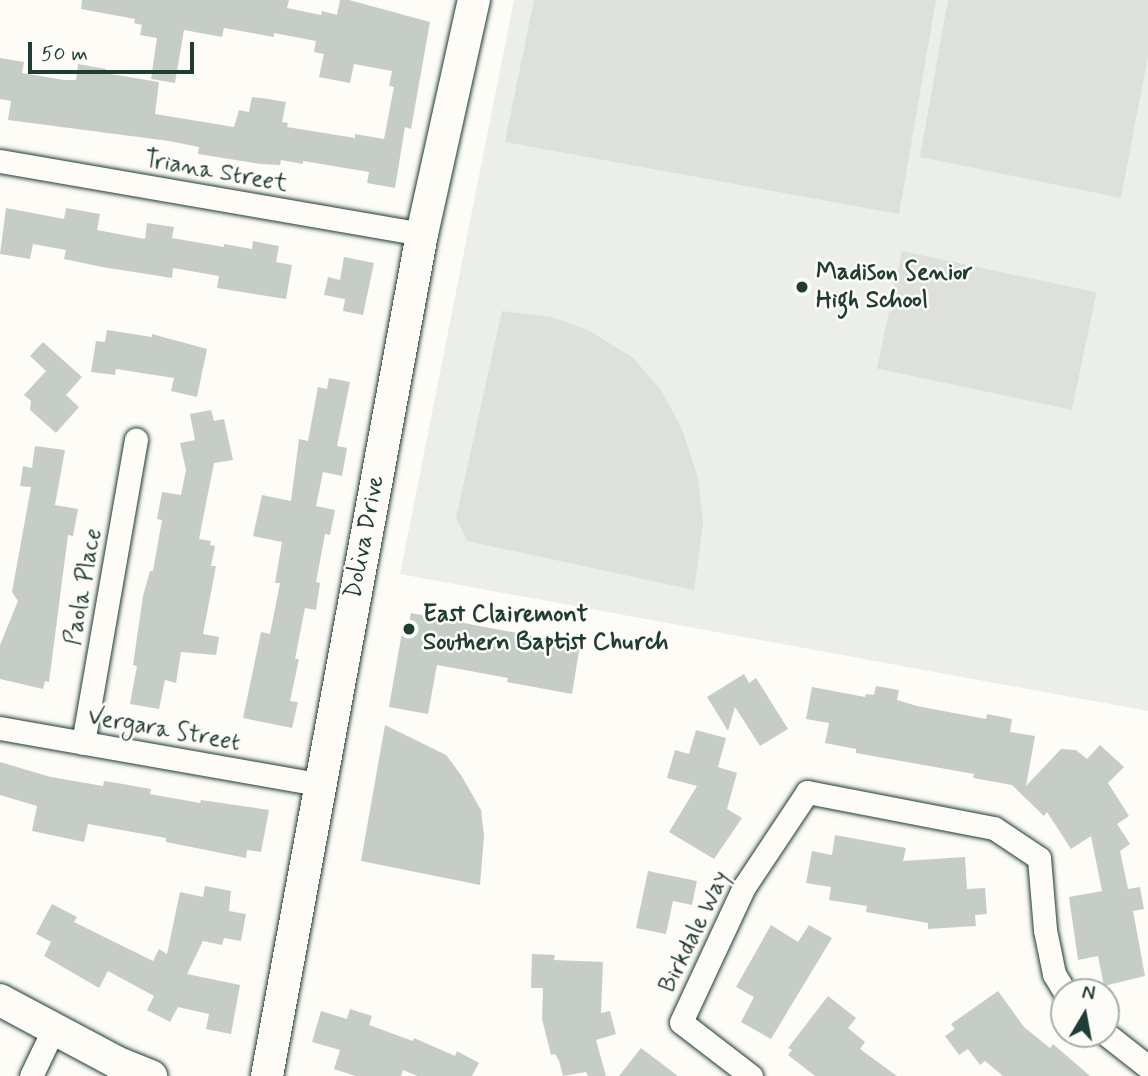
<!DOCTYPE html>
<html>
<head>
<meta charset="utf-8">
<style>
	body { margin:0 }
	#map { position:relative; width:1148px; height:1076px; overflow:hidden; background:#fdfcf7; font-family:Mynerve,sans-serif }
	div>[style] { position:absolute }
	.built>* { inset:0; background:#eceee9 }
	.green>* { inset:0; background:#dde0db; transform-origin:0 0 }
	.building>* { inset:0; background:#c6cdc7 }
	.roads { filter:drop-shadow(0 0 2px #1f3d34) drop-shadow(0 0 2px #1f3d34) }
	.street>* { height:23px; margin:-11.5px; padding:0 11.5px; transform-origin:11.5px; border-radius:11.5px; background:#fdfcf7 }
	.secondary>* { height:32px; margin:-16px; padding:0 16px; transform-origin:16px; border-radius:16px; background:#fdfcf7 }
	.dots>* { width:19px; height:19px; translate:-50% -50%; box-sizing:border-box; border:4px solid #fdfcf7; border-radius:50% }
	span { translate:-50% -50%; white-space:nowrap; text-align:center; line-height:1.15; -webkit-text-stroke:5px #fdfcf7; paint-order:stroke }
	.street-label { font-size:24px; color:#1f3d34 }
	.poi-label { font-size:24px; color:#1f3d34; font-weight:700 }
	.left { translate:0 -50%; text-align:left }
	.north { position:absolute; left:1050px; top:978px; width:70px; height:70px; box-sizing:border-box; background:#fdfcf7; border:2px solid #a4b0a9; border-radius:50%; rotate:10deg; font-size:19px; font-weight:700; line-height:28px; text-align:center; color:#1f3d34 }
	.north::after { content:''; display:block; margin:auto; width:24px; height:32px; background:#1f3d34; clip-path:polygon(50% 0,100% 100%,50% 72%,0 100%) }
	.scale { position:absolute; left:28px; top:42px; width:166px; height:32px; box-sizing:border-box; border:4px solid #1f3d34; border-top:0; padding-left:9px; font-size:21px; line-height:24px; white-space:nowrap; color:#1f3d34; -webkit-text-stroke:5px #fdfcf7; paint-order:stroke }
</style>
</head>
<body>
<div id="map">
	<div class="built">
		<i style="clip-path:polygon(514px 0,1148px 0,1148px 711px,400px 574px)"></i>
	</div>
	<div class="green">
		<i style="clip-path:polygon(534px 0,936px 0,899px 214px,505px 142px)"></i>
		<i style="clip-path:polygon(948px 0,1148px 0,1148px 56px,1121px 198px,920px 157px)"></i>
		<i style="left:902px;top:251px;width:199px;height:120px;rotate:12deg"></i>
		<i style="clip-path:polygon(502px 311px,552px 317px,590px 331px,633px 358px,661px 390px,682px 429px,698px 478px,703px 524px,694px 590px,467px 541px,456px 518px)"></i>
	</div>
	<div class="building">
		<i style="clip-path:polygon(82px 0,289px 0,287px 8px,321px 15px,322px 11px,337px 15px,340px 0,349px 0,430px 22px,411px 129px,405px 127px,395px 188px,367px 183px,369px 172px,303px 161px,303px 164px,281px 160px,280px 165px,260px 164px,198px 154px,199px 147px,169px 141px,8px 120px,11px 101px,0 99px,0 58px,24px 62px,22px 73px,64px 80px,76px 80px,78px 64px,106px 69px,105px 73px,159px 82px,155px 114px,234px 127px,239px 110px,249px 112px,252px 97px,262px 98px,286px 102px,282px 122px,288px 123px,287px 127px,355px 138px,355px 134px,384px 139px,394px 87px,389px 86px,392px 71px,354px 64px,350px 83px,319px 77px,324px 54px,314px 52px,316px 41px,274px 33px,274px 37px,224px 28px,222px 37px,184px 30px,175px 83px,151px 79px,157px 38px,140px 35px,142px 25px,134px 23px,135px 19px,81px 9px)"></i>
		<i style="clip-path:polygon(6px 208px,64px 219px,66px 208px,100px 214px,97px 230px,145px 239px,147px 223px,174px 227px,172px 238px,224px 247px,224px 244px,252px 249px,253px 241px,279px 246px,276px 262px,292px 265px,286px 299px,217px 288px,219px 276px,173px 268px,172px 278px,102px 267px,64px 259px,66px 250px,33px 244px,30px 259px,0 254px)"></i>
		<i style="clip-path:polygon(344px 257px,374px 263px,363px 315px,343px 311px,345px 299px,324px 295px,328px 277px,340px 280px)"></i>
		<i style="clip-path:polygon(107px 330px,152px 337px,152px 334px,207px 349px,197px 397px,171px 391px,174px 378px,116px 369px,115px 375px,91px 372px,96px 341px,105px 342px)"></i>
		<i style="clip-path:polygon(43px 342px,82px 377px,66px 395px,79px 407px,56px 433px,30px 410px,31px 401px,24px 395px,46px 371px,30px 356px)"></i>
		<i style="clip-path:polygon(329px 378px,350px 382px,337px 446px,347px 448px,342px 476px,323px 472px,316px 506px,335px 510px,330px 535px,325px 534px,316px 582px,320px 583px,316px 610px,305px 608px,295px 659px,299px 659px,290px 701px,298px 702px,292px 728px,243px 718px,261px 632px,270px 634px,280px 583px,275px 583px,282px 542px,253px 536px,262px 495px,291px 501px,299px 439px,308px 441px,318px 387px,327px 389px)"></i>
		<i style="clip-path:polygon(211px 410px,214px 421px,224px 419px,233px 460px,214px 463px,199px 539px,211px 541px,210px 545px,215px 546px,211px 566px,216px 566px,203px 634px,219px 637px,216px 655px,181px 652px,176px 683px,165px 680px,159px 709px,130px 704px,137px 666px,133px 665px,143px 596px,150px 571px,153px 571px,162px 520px,157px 519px,162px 492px,181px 495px,186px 470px,180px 443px,195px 440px,190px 414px)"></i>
		<i style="clip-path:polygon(35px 446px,65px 450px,55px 505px,78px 509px,73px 536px,68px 535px,49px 682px,45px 681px,43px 689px,0 679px,0 645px,18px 601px,12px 592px,31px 487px,20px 486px,23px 466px,32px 468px)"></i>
		<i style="clip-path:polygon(411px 613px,580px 645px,572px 694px,507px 682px,508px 678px,437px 665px,428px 714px,389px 707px,402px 632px,407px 633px)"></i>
		<i style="clip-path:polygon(744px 674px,749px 683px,756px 678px,788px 729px,760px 746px,735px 707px,728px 731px,707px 697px)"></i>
		<i style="clip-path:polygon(876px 686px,899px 690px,897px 700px,917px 706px,986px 719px,987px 714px,1012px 719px,1010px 732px,1035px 736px,1026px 786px,1061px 749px,1076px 750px,1087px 759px,1100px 745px,1124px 767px,1108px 783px,1129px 816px,1117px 824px,1130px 844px,1120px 851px,1128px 889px,1140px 887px,1144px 909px,1133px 911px,1145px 976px,1104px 986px,1098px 956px,1078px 960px,1069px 897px,1102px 891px,1091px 836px,1071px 849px,1047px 812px,1044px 816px,1012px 785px,973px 778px,974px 774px,856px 753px,856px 749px,825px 743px,829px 723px,806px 719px,812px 687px,865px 697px,866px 694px,874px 695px)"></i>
		<i style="clip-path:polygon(385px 725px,446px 755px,461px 775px,481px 810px,484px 836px,480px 885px,361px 861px)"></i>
		<i style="clip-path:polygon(696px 730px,726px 738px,718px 767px,737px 773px,727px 809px,742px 818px,714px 859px,669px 832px,697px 786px,667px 778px,675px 750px,689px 754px)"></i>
		<i style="clip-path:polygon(0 762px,51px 777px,103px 786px,104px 781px,123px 784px,151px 789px,150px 794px,200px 803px,201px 800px,269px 810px,261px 852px,247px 850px,246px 858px,166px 842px,166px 838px,88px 824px,84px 842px,32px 831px,37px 806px,0 795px)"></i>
		<i style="clip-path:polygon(835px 835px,906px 848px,903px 861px,965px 857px,967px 889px,985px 888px,987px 914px,975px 915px,976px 926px,928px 929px,928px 923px,866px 912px,867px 906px,829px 900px,831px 887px,806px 883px,812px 851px,832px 855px)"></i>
		<i style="clip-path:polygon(648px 871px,697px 881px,692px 905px,673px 901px,666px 934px,636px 928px)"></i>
		<i style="clip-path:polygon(205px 886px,231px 891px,229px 911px,246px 914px,241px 941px,224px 938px,222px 945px,203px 941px,187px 974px,240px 985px,231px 1034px,206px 1029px,209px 1014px,178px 1007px,170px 1022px,147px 1010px,154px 996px,108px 971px,99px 988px,44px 956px,51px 942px,36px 934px,52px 904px,77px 917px,74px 922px,153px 961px,159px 949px,167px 954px,180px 892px,203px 897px)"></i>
		<i style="clip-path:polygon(771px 925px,798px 942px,809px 925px,832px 938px,771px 1039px,741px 1022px,754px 997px,736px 987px)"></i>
		<i style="clip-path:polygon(532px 954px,555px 955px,554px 960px,603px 962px,601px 1013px,610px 1011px,616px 1034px,596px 1040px,606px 1076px,588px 1076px,586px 1072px,563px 1076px,559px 1061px,555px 1054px,551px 1055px,542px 1019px,543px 988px,531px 988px)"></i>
		<i style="clip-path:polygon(998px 991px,1024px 1027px,1050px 1048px,1053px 1044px,1090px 1076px,1003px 1076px,985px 1061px,980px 1065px,968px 1049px,959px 1055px,945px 1036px,955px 1029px,951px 1024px)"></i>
		<i style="clip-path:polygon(828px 996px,856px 1018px,848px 1028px,865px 1042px,860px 1049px,897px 1076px,815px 1076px,788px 1055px,792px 1050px,788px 1048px)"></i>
		<i style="clip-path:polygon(350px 1009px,372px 1016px,369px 1025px,413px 1041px,414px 1038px,455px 1056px,457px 1051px,479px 1063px,472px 1076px,417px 1076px,403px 1070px,401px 1076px,355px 1076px,334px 1069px,340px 1050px,312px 1042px,321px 1011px,347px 1019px)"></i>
		<i style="clip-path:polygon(641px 1048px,678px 1076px,619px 1076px)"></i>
	</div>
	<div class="roads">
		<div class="street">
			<i style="left:0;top:161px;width:428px;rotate:9.8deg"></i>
			<i style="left:0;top:728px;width:324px;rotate:10deg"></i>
			<i style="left:83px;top:743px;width:308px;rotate:-80.1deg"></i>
			<i style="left:1106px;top:1034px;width:53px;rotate:38.2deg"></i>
			<i style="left:31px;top:1076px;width:53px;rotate:-64.4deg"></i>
			<i style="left:751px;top:1076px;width:88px;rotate:-142.4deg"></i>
			<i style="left:681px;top:1022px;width:149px;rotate:-65deg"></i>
			<i style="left:744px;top:887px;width:114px;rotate:-56.4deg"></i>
			<i style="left:807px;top:792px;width:190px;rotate:10.9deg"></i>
			<i style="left:994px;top:828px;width:54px;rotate:33.7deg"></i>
			<i style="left:1039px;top:858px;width:72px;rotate:85.2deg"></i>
			<i style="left:1045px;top:930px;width:45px;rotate:78.4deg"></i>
			<i style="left:1054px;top:974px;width:21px;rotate:59deg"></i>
		</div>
		<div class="secondary">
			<i style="left:0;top:1000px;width:132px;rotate:28.1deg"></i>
			<i style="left:116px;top:1062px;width:38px;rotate:22deg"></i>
			<i style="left:267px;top:1076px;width:856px;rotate:-79.57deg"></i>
			<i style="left:422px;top:234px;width:240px;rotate:-77.5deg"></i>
		</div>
	</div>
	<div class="dots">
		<i style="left:802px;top:287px;background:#1f3d34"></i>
		<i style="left:409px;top:629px;background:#1f3d34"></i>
	</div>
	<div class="street-label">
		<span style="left:216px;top:172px;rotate:10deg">Triana Street</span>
		<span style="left:365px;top:537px;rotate:-79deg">Doliva Drive</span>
		<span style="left:84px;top:587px;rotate:-80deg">Paola Place</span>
		<span style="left:164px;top:730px;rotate:10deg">Vergara Street</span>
		<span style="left:695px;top:932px;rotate:-64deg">Birkdale Way</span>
	</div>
	<div class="poi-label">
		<span class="left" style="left:816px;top:287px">Madison Senior<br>High School</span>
		<span class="left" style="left:423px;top:629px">East Clairemont<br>Southern Baptist Church</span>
	</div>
	<div class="north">N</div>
	<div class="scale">50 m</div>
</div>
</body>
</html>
